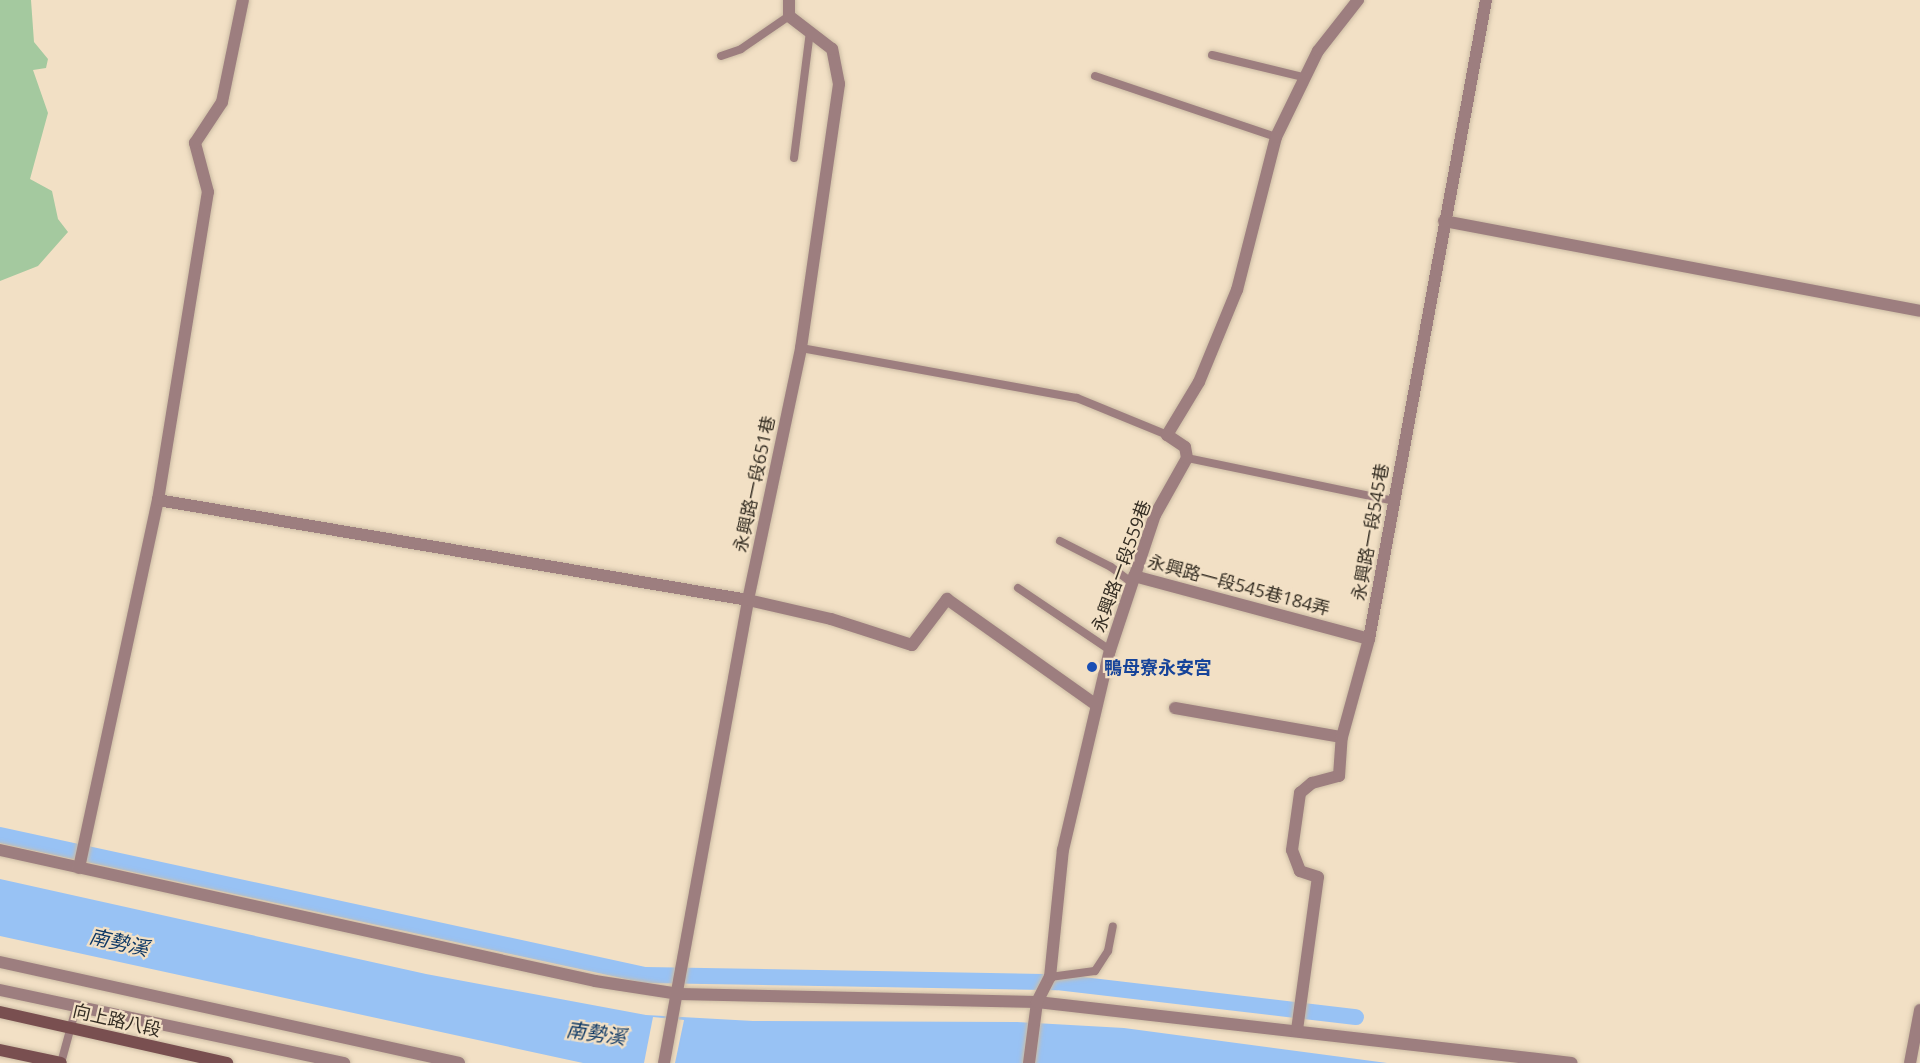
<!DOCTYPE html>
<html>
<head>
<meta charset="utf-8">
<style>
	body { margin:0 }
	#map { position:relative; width:1920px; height:1063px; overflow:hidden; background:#f2e0c5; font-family:"Open Sans","Noto Sans TC",sans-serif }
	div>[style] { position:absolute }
	.green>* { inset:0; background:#a4c99f }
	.water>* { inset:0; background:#98c2f4 }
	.pier>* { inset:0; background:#f2e0c5 }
	.canal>* { height:16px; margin:-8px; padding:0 8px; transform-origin:8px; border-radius:8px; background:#98c2f4 }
	.roads { filter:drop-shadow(0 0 2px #ccbca4) drop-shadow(0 0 2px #ccbca4) }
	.lane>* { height:8px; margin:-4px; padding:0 4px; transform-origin:4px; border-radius:4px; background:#9d7e7f }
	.street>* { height:12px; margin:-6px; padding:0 6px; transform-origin:6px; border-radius:6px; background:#9d7e7f }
	.secondary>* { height:12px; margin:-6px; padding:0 6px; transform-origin:6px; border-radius:6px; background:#794f50 }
	.dots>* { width:16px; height:16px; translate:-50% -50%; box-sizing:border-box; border:3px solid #f2e0c5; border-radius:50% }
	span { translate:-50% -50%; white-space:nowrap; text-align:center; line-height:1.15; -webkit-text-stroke:4.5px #f2e0c5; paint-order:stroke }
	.street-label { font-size:18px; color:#332c22 }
	.transit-label { font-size:18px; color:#164399; font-weight:700 }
	.left { translate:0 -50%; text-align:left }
	.water-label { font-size:20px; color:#0e3865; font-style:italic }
</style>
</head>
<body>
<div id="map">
	<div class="green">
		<i style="clip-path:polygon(0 0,31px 0,34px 42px,48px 59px,46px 68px,33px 70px,48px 113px,30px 179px,52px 191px,58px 219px,68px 232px,38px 266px,0 281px)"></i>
	</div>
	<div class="water">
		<i style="clip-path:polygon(0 879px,426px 974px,646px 1015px,753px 1021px,1017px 1022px,1124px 1028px,1387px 1063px,583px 1063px,0 936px)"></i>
	</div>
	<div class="pier">
		<i style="clip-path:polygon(653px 1017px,684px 1020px,675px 1063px,644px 1063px)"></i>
	</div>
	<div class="canal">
		<i style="left:0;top:835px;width:660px;rotate:12.25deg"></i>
		<i style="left:645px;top:975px;width:412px;rotate:1deg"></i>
		<i style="left:1057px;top:982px;width:301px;rotate:6.7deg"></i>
	</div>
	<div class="roads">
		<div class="lane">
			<i style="left:1212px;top:55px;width:94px;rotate:13.6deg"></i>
			<i style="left:721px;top:56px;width:21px;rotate:-19deg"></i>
			<i style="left:741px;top:49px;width:58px;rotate:-34.5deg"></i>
			<i style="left:1095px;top:76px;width:191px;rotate:18.6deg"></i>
			<i style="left:794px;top:158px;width:127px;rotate:-82.8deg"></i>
			<i style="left:801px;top:348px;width:280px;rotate:10.3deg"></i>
			<i style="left:1077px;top:398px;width:97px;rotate:22.3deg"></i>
			<i style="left:1187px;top:458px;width:211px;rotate:11.7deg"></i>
			<i style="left:1060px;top:541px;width:57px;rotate:27deg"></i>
			<i style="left:1111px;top:567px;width:25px;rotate:37deg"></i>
			<i style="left:1018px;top:588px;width:111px;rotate:34deg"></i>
			<i style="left:1050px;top:977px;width:45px;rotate:-7.6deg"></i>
			<i style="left:1095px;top:971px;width:24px;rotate:-57deg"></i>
			<i style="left:1108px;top:951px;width:25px;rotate:-79deg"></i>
			<i style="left:61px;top:1063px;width:57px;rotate:-74.7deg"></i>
		</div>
		<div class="street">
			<i style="left:1444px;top:221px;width:484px;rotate:10.7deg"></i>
			<i style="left:158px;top:500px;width:598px;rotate:9.62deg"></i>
			<i style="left:748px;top:600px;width:85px;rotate:12.9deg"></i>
			<i style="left:831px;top:619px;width:85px;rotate:17.8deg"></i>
			<i style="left:912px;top:645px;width:58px;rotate:-52.7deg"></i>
			<i style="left:947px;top:599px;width:183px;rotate:35.4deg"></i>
			<i style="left:1134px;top:576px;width:243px;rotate:15deg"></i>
			<i style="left:1175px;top:708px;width:169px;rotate:9.9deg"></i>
			<i style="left:0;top:850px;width:609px;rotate:12.42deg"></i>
			<i style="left:595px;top:981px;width:85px;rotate:8.8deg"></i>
			<i style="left:679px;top:994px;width:358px;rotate:1.3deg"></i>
			<i style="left:1037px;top:1002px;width:538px;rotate:6.5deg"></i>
			<i style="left:79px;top:868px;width:376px;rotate:-77.9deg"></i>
			<i style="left:158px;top:500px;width:312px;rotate:-80.8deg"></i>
			<i style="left:208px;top:192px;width:51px;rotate:-104.9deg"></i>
			<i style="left:195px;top:143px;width:49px;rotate:-56.6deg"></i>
			<i style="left:222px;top:102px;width:104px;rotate:-78.4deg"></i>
			<i style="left:0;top:962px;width:470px;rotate:12.4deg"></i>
			<i style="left:0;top:990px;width:352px;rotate:12deg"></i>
			<i style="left:1297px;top:1030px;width:154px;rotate:-82.2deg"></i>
			<i style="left:1318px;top:877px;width:19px;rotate:-162deg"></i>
			<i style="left:1300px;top:871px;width:22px;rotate:-111deg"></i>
			<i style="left:1292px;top:850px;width:58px;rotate:-82deg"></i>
			<i style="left:1300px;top:793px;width:16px;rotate:-40deg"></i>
			<i style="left:1312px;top:783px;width:28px;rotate:-15deg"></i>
			<i style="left:1339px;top:776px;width:39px;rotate:-86deg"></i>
			<i style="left:1342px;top:737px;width:102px;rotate:-74.6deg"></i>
			<i style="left:1369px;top:639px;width:650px;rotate:-79.62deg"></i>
			<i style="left:664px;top:1063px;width:471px;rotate:-79.7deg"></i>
			<i style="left:748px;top:600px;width:258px;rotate:-78.1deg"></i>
			<i style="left:801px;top:348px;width:267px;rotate:-81.8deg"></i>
			<i style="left:839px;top:84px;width:36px;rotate:-101deg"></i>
			<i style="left:832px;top:49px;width:54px;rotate:-142.5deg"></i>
			<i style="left:789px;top:16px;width:16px;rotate:-90deg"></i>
			<i style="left:1029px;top:1063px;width:62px;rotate:-82.5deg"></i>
			<i style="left:1037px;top:1002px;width:28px;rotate:-63deg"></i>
			<i style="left:1050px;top:977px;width:128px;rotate:-84.2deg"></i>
			<i style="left:1063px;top:850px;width:205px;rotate:-76.8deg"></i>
			<i style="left:1110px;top:650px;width:142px;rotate:-71.6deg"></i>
			<i style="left:1155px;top:515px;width:65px;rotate:-60.7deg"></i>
			<i style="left:1187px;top:458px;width:11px;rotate:-100deg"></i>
			<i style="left:1185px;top:447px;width:22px;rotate:-146deg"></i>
			<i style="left:1167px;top:435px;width:62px;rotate:-58.9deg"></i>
			<i style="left:1199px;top:382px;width:100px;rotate:-67.6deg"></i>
			<i style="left:1237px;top:290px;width:158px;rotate:-75.7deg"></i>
			<i style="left:1276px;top:137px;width:96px;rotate:-64deg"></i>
			<i style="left:1318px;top:51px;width:65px;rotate:-51.9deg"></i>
			<i style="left:1910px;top:1063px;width:54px;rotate:-79.3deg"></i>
		</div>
		<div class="secondary">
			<i style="left:0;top:1012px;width:233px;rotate:12.7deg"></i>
			<i style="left:0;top:1050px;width:62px;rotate:12deg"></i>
		</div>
	</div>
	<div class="dots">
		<i style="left:1092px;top:667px;background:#1a4fb4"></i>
	</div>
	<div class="street-label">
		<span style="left:754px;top:484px;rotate:-78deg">永興路一段651巷</span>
		<span style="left:1370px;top:532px;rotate:-80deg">永興路一段545巷</span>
		<span style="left:1121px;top:566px;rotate:-70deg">永興路一段559巷</span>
		<span style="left:1239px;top:585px;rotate:15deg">永興路一段545巷184弄</span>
		<span style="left:117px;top:1020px;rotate:13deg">向上路八段</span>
	</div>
	<div class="transit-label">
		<span class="left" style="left:1104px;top:667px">鴨母寮永安宮</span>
	</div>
	<div class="water-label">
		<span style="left:119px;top:942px;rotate:13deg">南勢溪</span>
		<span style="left:596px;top:1033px;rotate:8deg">南勢溪</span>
	</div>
</div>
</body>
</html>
